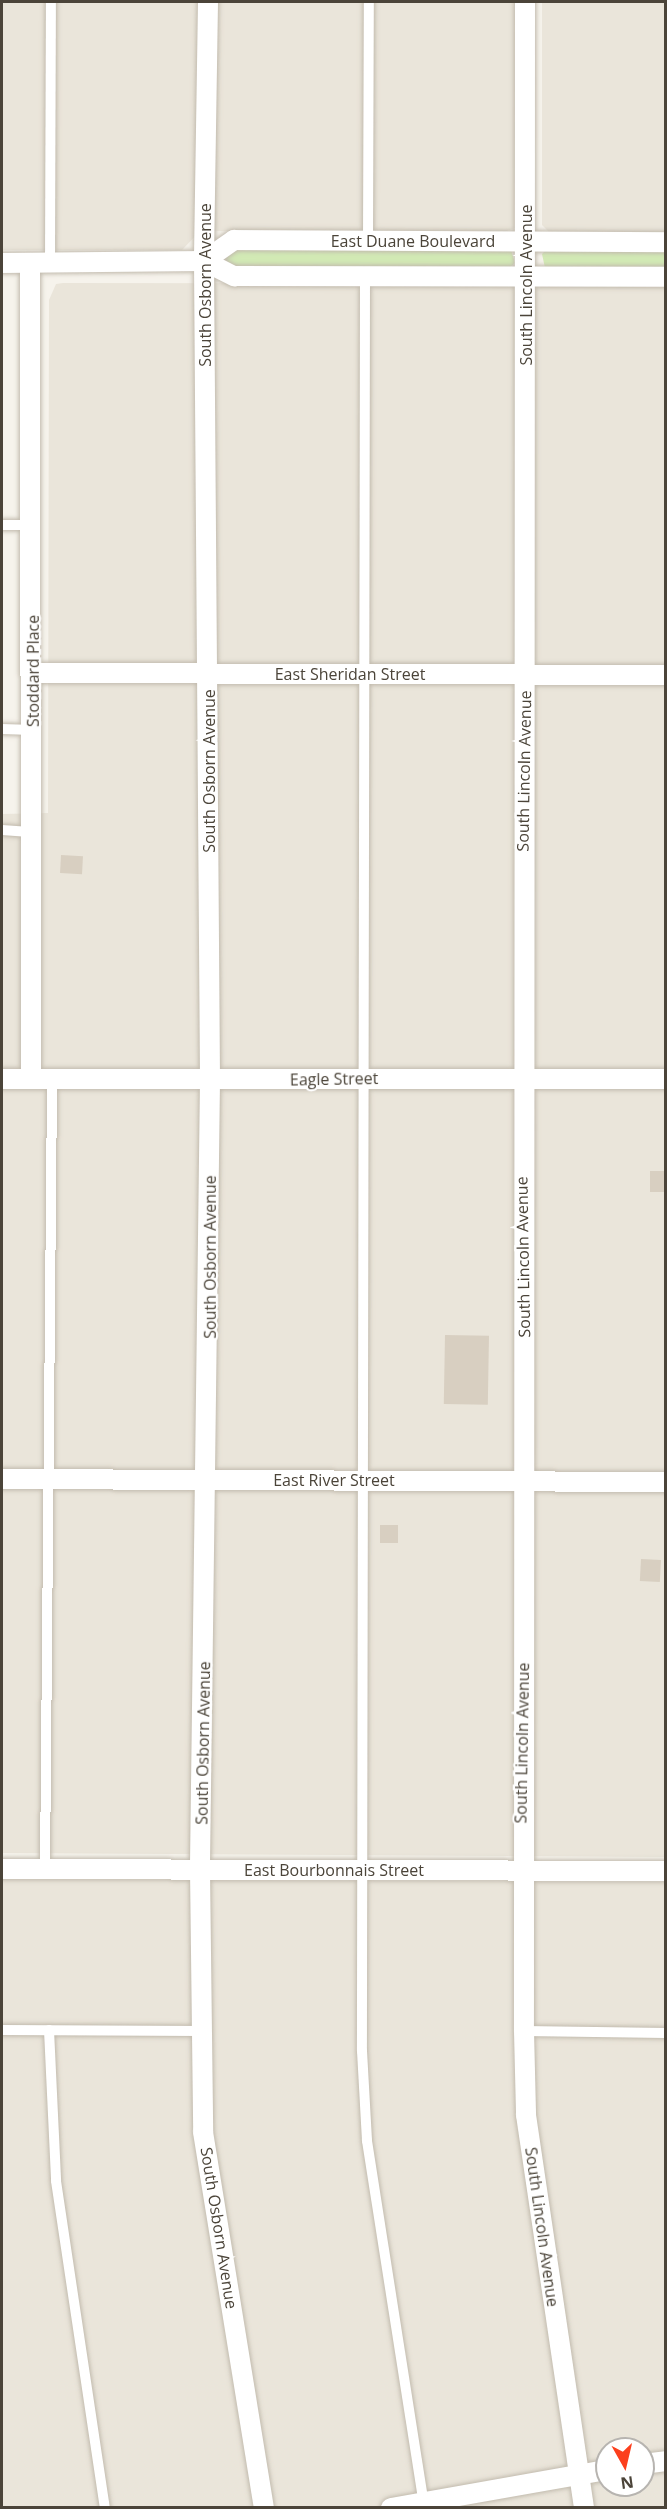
<!DOCTYPE html>
<html>
<head>
<meta charset="utf-8">
<style>
	body { margin:0 }
	#map { position:relative; width:667px; height:2509px; overflow:hidden; background:#f6f3ec; font-family:"Open Sans",sans-serif }
	div>[style] { position:absolute }
	.residential>* { inset:0; background:#eae5da }
	.green>* { inset:0; background:#d2eab5 }
	.building>* { inset:0; background:#d8cfc1; transform-origin:0 0 }
	.roads { filter:drop-shadow(0 0 2px #c2bbae) drop-shadow(0 0 2px #c2bbae) }
	.service>* { height:10px; margin:-5px; padding:0 5px; transform-origin:5px; border-radius:5px; background:#fff }
	.minor>* { height:20px; margin:-10px; padding:0 10px; transform-origin:10px; border-radius:10px; background:#fff }
	span { translate:-50% -50%; white-space:nowrap; text-align:center; line-height:1.15; -webkit-text-stroke:4.5px #fff; paint-order:stroke }
	.street-label { font-size:16px; color:#4b4439 }
	.frame { position:absolute; inset:0; border:3px solid #4b4439; pointer-events:none }
	.north { position:absolute; left:595px; top:2437px; width:60px; height:60px; box-sizing:border-box; background:#fff; border:2px solid #b7b4b0; border-radius:50%; rotate:172deg; font-size:16px; font-weight:700; line-height:24px; text-align:center; color:#4b4439 }
	.north::after { content:''; display:block; margin:auto; width:21px; height:27px; background:#fc3f1d; clip-path:polygon(50% 0,100% 100%,50% 72%,0 100%) }
</style>
</head>
<body>
<div id="map">
	<div class="residential">
		<i style="clip-path:polygon(2px 2px,517px 2px,515px 228px,501px 233px,200px 231px,182px 250px,2px 250px)"></i>
		<i style="clip-path:polygon(542px 2px,665px 2px,665px 234px,550px 233px,542px 225px)"></i>
		<i style="clip-path:polygon(63px 283px,665px 284px,665px 1857px,2px 1853px,2px 814px,48px 813px,49px 300px,56px 284px)"></i>
		<i style="clip-path:polygon(evenodd,2px 1879px,665px 1882px,665px 2507px,2px 2507px,2px 1879px,607px 2449px,643px 2449px,643px 2485px,607px 2485px,607px 2449px)"></i>
	</div>
	<div class="green">
		<i style="clip-path:polygon(229px 249px,511px 250px,515px 263px,509px 268px,228px 267px,224px 253px)"></i>
		<i style="clip-path:polygon(546px 250px,665px 250px,665px 269px,545px 268px,542px 254px)"></i>
	</div>
	<div class="building">
		<i style="left:61px;top:855px;width:22px;height:18px;rotate:3deg"></i>
		<i style="left:650px;top:1171px;width:16px;height:21px"></i>
		<i style="left:445px;top:1335px;width:44px;height:69px;rotate:1deg"></i>
		<i style="left:380px;top:1525px;width:18px;height:18px"></i>
		<i style="left:641px;top:1559px;width:20px;height:22px;rotate:3deg"></i>
	</div>
	<div class="roads">
		<div class="service">
			<i style="left:368px;top:241px;width:239px;rotate:-89.8deg"></i>
			<i style="left:50px;top:263px;width:261px;rotate:-89.8deg"></i>
			<i style="left:365px;top:277px;width:1774px;rotate:90.1deg"></i>
			<i style="left:362px;top:2051px;width:90px;rotate:86.8deg"></i>
			<i style="left:367px;top:2141px;width:370px;rotate:81.1deg"></i>
			<i style="left:2px;top:525px;width:30px"></i>
			<i style="left:2px;top:729px;width:31px;rotate:2deg"></i>
			<i style="left:2px;top:830px;width:31px;rotate:4deg"></i>
			<i style="left:45px;top:1870px;width:791px;rotate:-89.49deg"></i>
			<i style="left:2px;top:2030px;width:200px;rotate:0.3deg"></i>
			<i style="left:49px;top:2030px;width:151px;rotate:87.3deg"></i>
			<i style="left:56px;top:2181px;width:331px;rotate:81.5deg"></i>
			<i style="left:524px;top:2031px;width:142px;rotate:0.8deg"></i>
		</div>
		<div class="minor">
			<i style="left:208px;top:2px;width:259px;rotate:90.9deg"></i>
			<i style="left:204px;top:261px;width:819px;rotate:89.58deg"></i>
			<i style="left:210px;top:1080px;width:790px;rotate:90.73deg"></i>
			<i style="left:200px;top:1870px;width:262px;rotate:89.3deg"></i>
			<i style="left:203px;top:2132px;width:381px;rotate:80.8deg"></i>
			<i style="left:525px;top:2px;width:2029px;rotate:90.03deg"></i>
			<i style="left:524px;top:2031px;width:84px;rotate:88.6deg"></i>
			<i style="left:526px;top:2115px;width:397px;rotate:81.6deg"></i>
			<i style="left:204px;top:261px;width:37px;rotate:-35deg"></i>
			<i style="left:234px;top:240px;width:432px;rotate:0.3deg"></i>
			<i style="left:2px;top:263px;width:202px;rotate:-0.6deg"></i>
			<i style="left:204px;top:261px;width:34px;rotate:27deg"></i>
			<i style="left:234px;top:276px;width:432px;rotate:0.1deg"></i>
			<i style="left:30px;top:263px;width:816px;rotate:89.93deg"></i>
			<i style="left:34px;top:673px;width:632px;rotate:0.18deg"></i>
			<i style="left:2px;top:1079px;width:664px"></i>
			<i style="left:2px;top:1479px;width:664px;rotate:0.26deg"></i>
			<i style="left:2px;top:1869px;width:664px;rotate:0.17deg"></i>
			<i style="left:643px;top:2464px;width:23px;rotate:-7deg"></i>
			<i style="left:391px;top:2508px;width:219px;rotate:-10deg"></i>
		</div>
	</div>
	<div class="street-label">
		<span style="left:413px;top:241px">East Duane Boulevard</span>
		<span style="left:205px;top:285px;rotate:-90deg">South Osborn Avenue</span>
		<span style="left:526px;top:285px;rotate:-90deg">South Lincoln Avenue</span>
		<span style="left:33px;top:671px;rotate:-90deg">Stoddard Place</span>
		<span style="left:350px;top:674px">East Sheridan Street</span>
		<span style="left:209px;top:771px;rotate:-90deg">South Osborn Avenue</span>
		<span style="left:524px;top:771px;rotate:-89deg">South Lincoln Avenue</span>
		<span style="left:334px;top:1079px;rotate:-1deg">Eagle Street</span>
		<span style="left:210px;top:1257px;rotate:-90deg">South Osborn Avenue</span>
		<span style="left:523px;top:1257px;rotate:-91deg">South Lincoln Avenue</span>
		<span style="left:334px;top:1480px">East River Street</span>
		<span style="left:203px;top:1743px;rotate:-89deg">South Osborn Avenue</span>
		<span style="left:522px;top:1743px;rotate:-89deg">South Lincoln Avenue</span>
		<span style="left:334px;top:1870px">East Bourbonnais Street</span>
		<span style="left:542px;top:2227px;rotate:82deg">South Lincoln Avenue</span>
		<span style="left:219px;top:2228px;rotate:81deg">South Osborn Avenue</span>
	</div>
	<div class="frame"></div>
	<div class="north">N</div>
</div>
</body>
</html>
